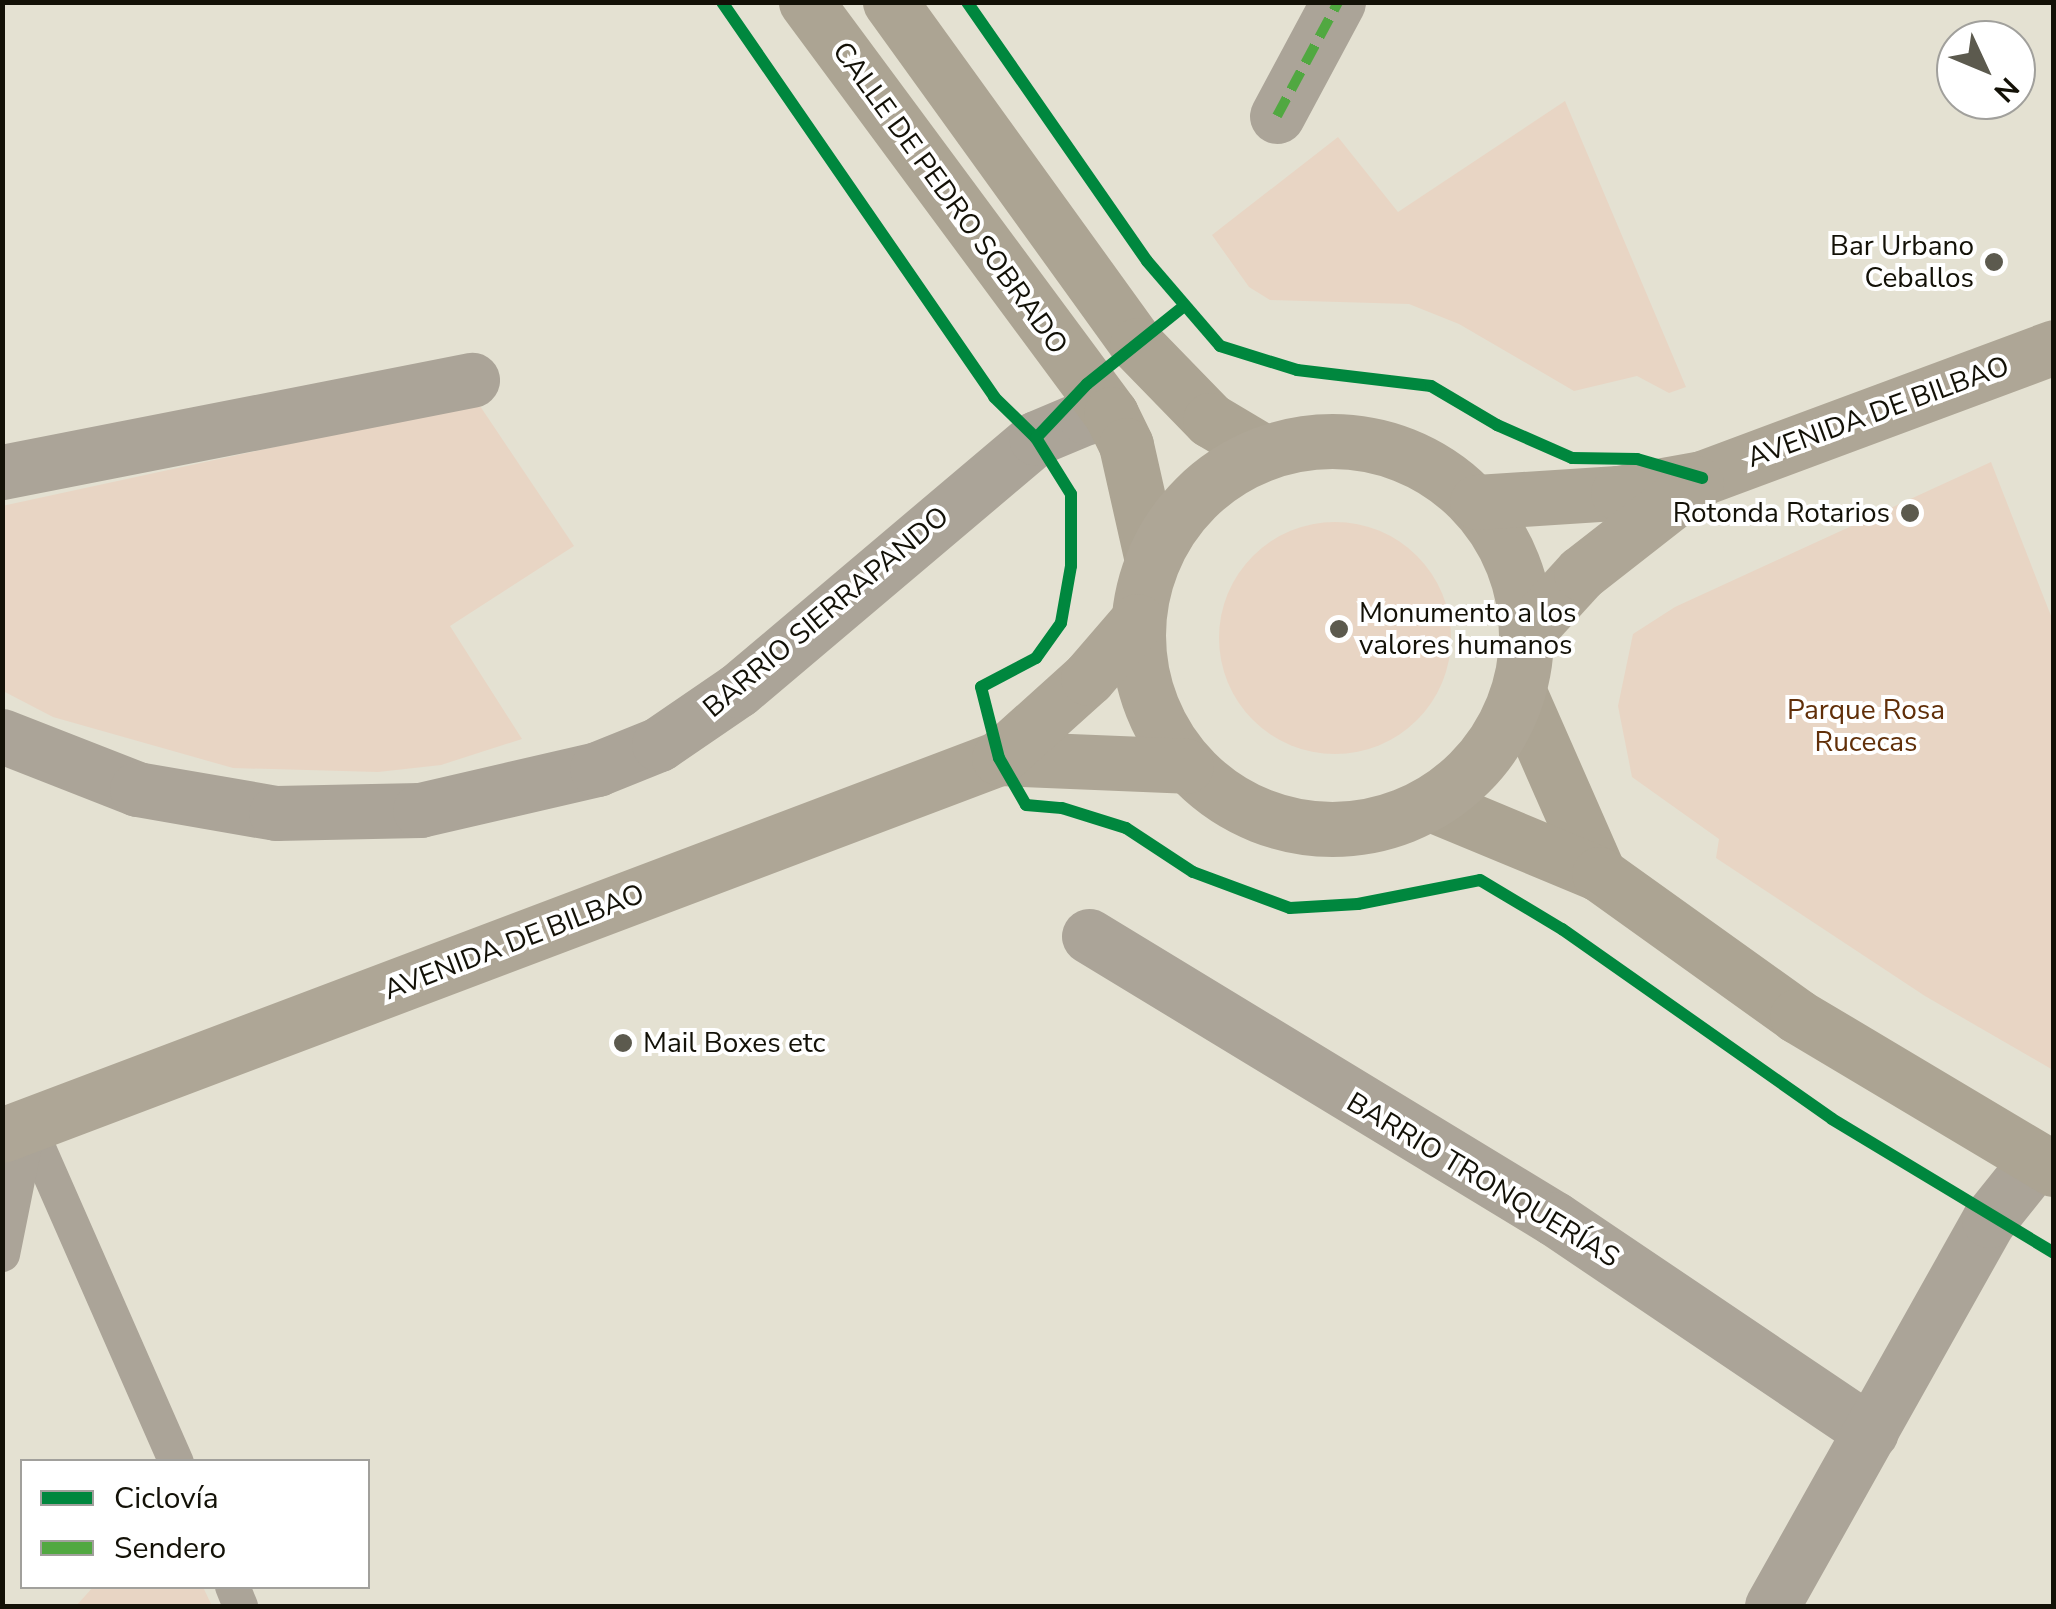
<!DOCTYPE html>
<html>
<head>
<meta charset="utf-8">
<style>
	body { margin:0 }
	#map { position:relative; width:2056px; height:1609px; overflow:hidden; background:#e4e1d2; font-family:"Nunito Sans",sans-serif }
	div>[style] { position:absolute }
	.green>* { inset:0; background:#e8d5c4 }
	.round { border-radius:50% }
	.service>* { height:35px; margin:-17.5px; padding:0 17.5px; transform-origin:17.5px; border-radius:17.5px; background:#aba498 }
	.minor>* { height:55px; margin:-27.5px; padding:0 27.5px; transform-origin:27.5px; border-radius:27.5px; background:#aba498 }
	.primary>* { height:55px; margin:-27.5px; padding:0 27.5px; transform-origin:27.5px; border-radius:27.5px; background:#aca493 }
	.trunk>* { height:55px; margin:-27.5px; padding:0 27.5px; transform-origin:27.5px; border-radius:27.5px; background:#aea696 }
	.trunk>.ring { margin:-27.5px; padding:0; box-sizing:content-box; background:none; border:55px solid #aea696; border-radius:50% }
	.quiet>* { height:10px; margin-top:-5px; transform-origin:0; background:repeating-linear-gradient(90deg,#51a841 0 20px,transparent 0 30px) }
	.cycleway>* { height:12px; margin:-6px; padding:0 6px; transform-origin:6px; border-radius:6px; background:#00873e }
	.dots>* { width:28px; height:28px; translate:-50% -50%; box-sizing:border-box; border:5px solid #fff; border-radius:50% }
	span { translate:-50% -50%; white-space:nowrap; text-align:center; line-height:1.15; -webkit-text-stroke:8px #fff; paint-order:stroke }
	.street-label { font-size:28px; color:#131107 }
	.poi-label { font-size:28px; color:#131107 }
	.right { translate:-100% -50%; text-align:right }
	.left { translate:0 -50%; text-align:left }
	.park-label { font-size:28px; color:#612f09 }
	.frame { position:absolute; inset:0; border:5px solid #131107; pointer-events:none }
	.legend { position:absolute; left:20px; top:1459px; width:350px; height:130px; box-sizing:border-box; background:#fff; border:2px solid #a1a09c; margin:0; padding:12px 18px; list-style:none; font-size:30px; color:#131107 }
	.legend li { display:flex; align-items:center; gap:20px; height:50px }
	.legend b { width:50px; border:2px solid #a1a09c }
	.north { position:absolute; left:1936px; top:20px; width:100px; height:100px; box-sizing:border-box; background:#fff; border:2px solid #a1a09c; border-radius:50%; rotate:134deg; font-size:28px; font-weight:700; line-height:40px; text-align:center; color:#131107 }
	.north::after { content:''; display:block; margin:auto; width:35px; height:45px; background:#5c5a4e; clip-path:polygon(50% 0,100% 100%,50% 72%,0 100%) }
</style>
</head>
<body>
<div id="map">
	<div class="green">
		<i style="clip-path:polygon(1565px 101px,1686px 387px,1669px 393px,1637px 376px,1574px 391px,1459px 324px,1409px 304px,1270px 300px,1249px 287px,1212px 235px,1338px 137px,1398px 212px)"></i>
		<i style="clip-path:polygon(478px 403px,574px 546px,450px 626px,522px 739px,441px 765px,378px 772px,233px 768px,53px 717px,3px 691px,2px 506px)"></i>
		<i style="clip-path:polygon(1991px 462px,2053px 621px,2053px 1070px,1925px 996px,1716px 858px,1719px 839px,1632px 777px,1618px 706px,1633px 634px,1675px 607px)"></i>
		<i class="round" style="left:1219px;top:522px;width:232px;height:232px"></i>
		<i style="clip-path:polygon(94px 1586px,203px 1587px,212px 1606px,76px 1606px)"></i>
	</div>
	<div class="service">
		<i style="left:28px;top:1125px;width:368px;rotate:66.3deg"></i>
		<i style="left:2px;top:1254px;width:132px;rotate:-78.6deg"></i>
		<i style="left:232px;top:1586px;width:22px;rotate:68deg"></i>
	</div>
	<div class="minor">
		<i style="left:1277px;top:116px;width:129px;rotate:-61.8deg"></i>
		<i style="left:2px;top:472px;width:479px;rotate:-11.1deg"></i>
		<i style="left:2px;top:736px;width:145px;rotate:21.4deg"></i>
		<i style="left:137px;top:789px;width:141px;rotate:9.8deg"></i>
		<i style="left:276px;top:813px;width:144px;rotate:-1.2deg"></i>
		<i style="left:420px;top:810px;width:182px;rotate:-13deg"></i>
		<i style="left:597px;top:769px;width:67px;rotate:-22deg"></i>
		<i style="left:659px;top:744px;width:96px;rotate:-34.4deg"></i>
		<i style="left:738px;top:690px;width:390px;rotate:-40.2deg"></i>
		<i style="left:1036px;top:438px;width:54px;rotate:-22.8deg"></i>
		<i style="left:1086px;top:417px;width:25px;rotate:-7deg"></i>
		<i style="left:1089px;top:936px;width:545px;rotate:31.27deg"></i>
		<i style="left:1555px;top:1219px;width:381px;rotate:34deg"></i>
		<i style="left:1772px;top:1606px;width:443px;rotate:-60.7deg"></i>
		<i style="left:1989px;top:1220px;width:77px;rotate:-51.3deg"></i>
	</div>
	<div class="primary">
		<i style="left:806px;top:2px;width:513px;rotate:53.49deg"></i>
		<i style="left:1111px;top:414px;width:34px;rotate:64deg"></i>
		<i style="left:1126px;top:445px;width:118px;rotate:77.3deg"></i>
		<i style="left:890px;top:2px;width:423px;rotate:54.2deg"></i>
		<i style="left:1137px;top:345px;width:105px;rotate:45.8deg"></i>
		<i style="left:1210px;top:420px;width:63px;rotate:30.7deg"></i>
		<i style="left:1519px;top:692px;width:199px;rotate:66.3deg"></i>
		<i style="left:1431px;top:804px;width:182px;rotate:22.6deg"></i>
		<i style="left:1599px;top:874px;width:244px;rotate:35.6deg"></i>
		<i style="left:1797px;top:1016px;width:299px;rotate:30.8deg"></i>
	</div>
	<div class="trunk">
		<i class="ring" style="left:1138px;top:441px;width:333px;height:333px"></i>
		<i style="left:1477px;top:502px;width:141px;rotate:-3.7deg"></i>
		<i style="left:1618px;top:493px;width:85px;rotate:-10.1deg"></i>
		<i style="left:1702px;top:478px;width:376px;rotate:-20.4deg"></i>
		<i style="left:1528px;top:631px;width:79px;rotate:-47.6deg"></i>
		<i style="left:1581px;top:573px;width:146px;rotate:-38deg"></i>
		<i style="left:999px;top:758px;width:187px;rotate:2.4deg"></i>
		<i style="left:2px;top:1135px;width:1066px;rotate:-20.71deg"></i>
		<i style="left:999px;top:758px;width:120px;rotate:-42deg"></i>
		<i style="left:1088px;top:678px;width:75px;rotate:-49.3deg"></i>
	</div>
	<div class="quiet">
		<i style="left:1277px;top:116px;width:129px;rotate:-61.8deg"></i>
	</div>
	<div class="cycleway">
		<i style="left:722px;top:2px;width:480px;rotate:55.4deg"></i>
		<i style="left:994px;top:397px;width:59px;rotate:44.3deg"></i>
		<i style="left:1036px;top:438px;width:66px;rotate:58deg"></i>
		<i style="left:1071px;top:494px;width:72px;rotate:90deg"></i>
		<i style="left:1071px;top:566px;width:58px;rotate:100deg"></i>
		<i style="left:1061px;top:623px;width:43px;rotate:125.5deg"></i>
		<i style="left:1036px;top:658px;width:62px;rotate:152.2deg"></i>
		<i style="left:981px;top:687px;width:73px;rotate:75.8deg"></i>
		<i style="left:999px;top:758px;width:54px;rotate:60.1deg"></i>
		<i style="left:1026px;top:805px;width:36px;rotate:5deg"></i>
		<i style="left:1062px;top:808px;width:67px;rotate:17.4deg"></i>
		<i style="left:1126px;top:828px;width:80px;rotate:33.3deg"></i>
		<i style="left:1193px;top:872px;width:103px;rotate:20.4deg"></i>
		<i style="left:1290px;top:908px;width:68px;rotate:-3.4deg"></i>
		<i style="left:1358px;top:904px;width:124px;rotate:-11.1deg"></i>
		<i style="left:1480px;top:880px;width:96px;rotate:30.9deg"></i>
		<i style="left:1562px;top:929px;width:330px;rotate:35.1deg"></i>
		<i style="left:1832px;top:1119px;width:259px;rotate:31.1deg"></i>
		<i style="left:967px;top:2px;width:315px;rotate:55.2deg"></i>
		<i style="left:1147px;top:261px;width:112px;rotate:49.3deg"></i>
		<i style="left:1220px;top:346px;width:81px;rotate:17.3deg"></i>
		<i style="left:1297px;top:370px;width:135px;rotate:6.8deg"></i>
		<i style="left:1431px;top:386px;width:77px;rotate:30.6deg"></i>
		<i style="left:1497px;top:425px;width:82px;rotate:23.7deg"></i>
		<i style="left:1572px;top:458px;width:65px;rotate:0.9deg"></i>
		<i style="left:1637px;top:459px;width:68px;rotate:16.3deg"></i>
		<i style="left:1036px;top:438px;width:74px;rotate:-46.6deg"></i>
		<i style="left:1087px;top:384px;width:124px;rotate:-38.8deg"></i>
	</div>
	<div class="dots">
		<i style="left:1994px;top:262px;background:#5c5a4e"></i>
		<i style="left:1910px;top:513px;background:#5c5a4e"></i>
		<i style="left:1339px;top:629px;background:#5c5a4e"></i>
		<i style="left:623px;top:1043px;background:#5c5a4e"></i>
	</div>
	<div class="street-label">
		<span style="left:950px;top:198px;rotate:54deg">CALLE DE PEDRO SOBRADO</span>
		<span style="left:1878px;top:412px;rotate:-20deg">AVENIDA DE BILBAO</span>
		<span style="left:826px;top:612px;rotate:-40deg">BARRIO SIERRAPANDO</span>
		<span style="left:514px;top:942px;rotate:-21deg">AVENIDA DE BILBAO</span>
		<span style="left:1483px;top:1180px;rotate:31deg">BARRIO TRONQUERÍAS</span>
	</div>
	<div class="poi-label">
		<span class="right" style="left:1974px;top:262px">Bar Urbano<br>Ceballos</span>
		<span class="right" style="left:1890px;top:513px">Rotonda Rotarios</span>
		<span class="left" style="left:1359px;top:629px">Monumento a los<br>valores humanos</span>
		<span class="left" style="left:643px;top:1043px">Mail Boxes etc</span>
	</div>
	<div class="park-label">
		<span style="left:1866px;top:726px">Parque Rosa<br>Rucecas</span>
	</div>
	<div class="frame"></div>
	<ul class="legend">
	<li><b style="height:12px;background:#00873e"></b>Ciclovía</li>
	<li><b style="height:12px;background:#51a841"></b>Sendero</li>
	</ul>
	<div class="north">N</div>
</div>
</body>
</html>
